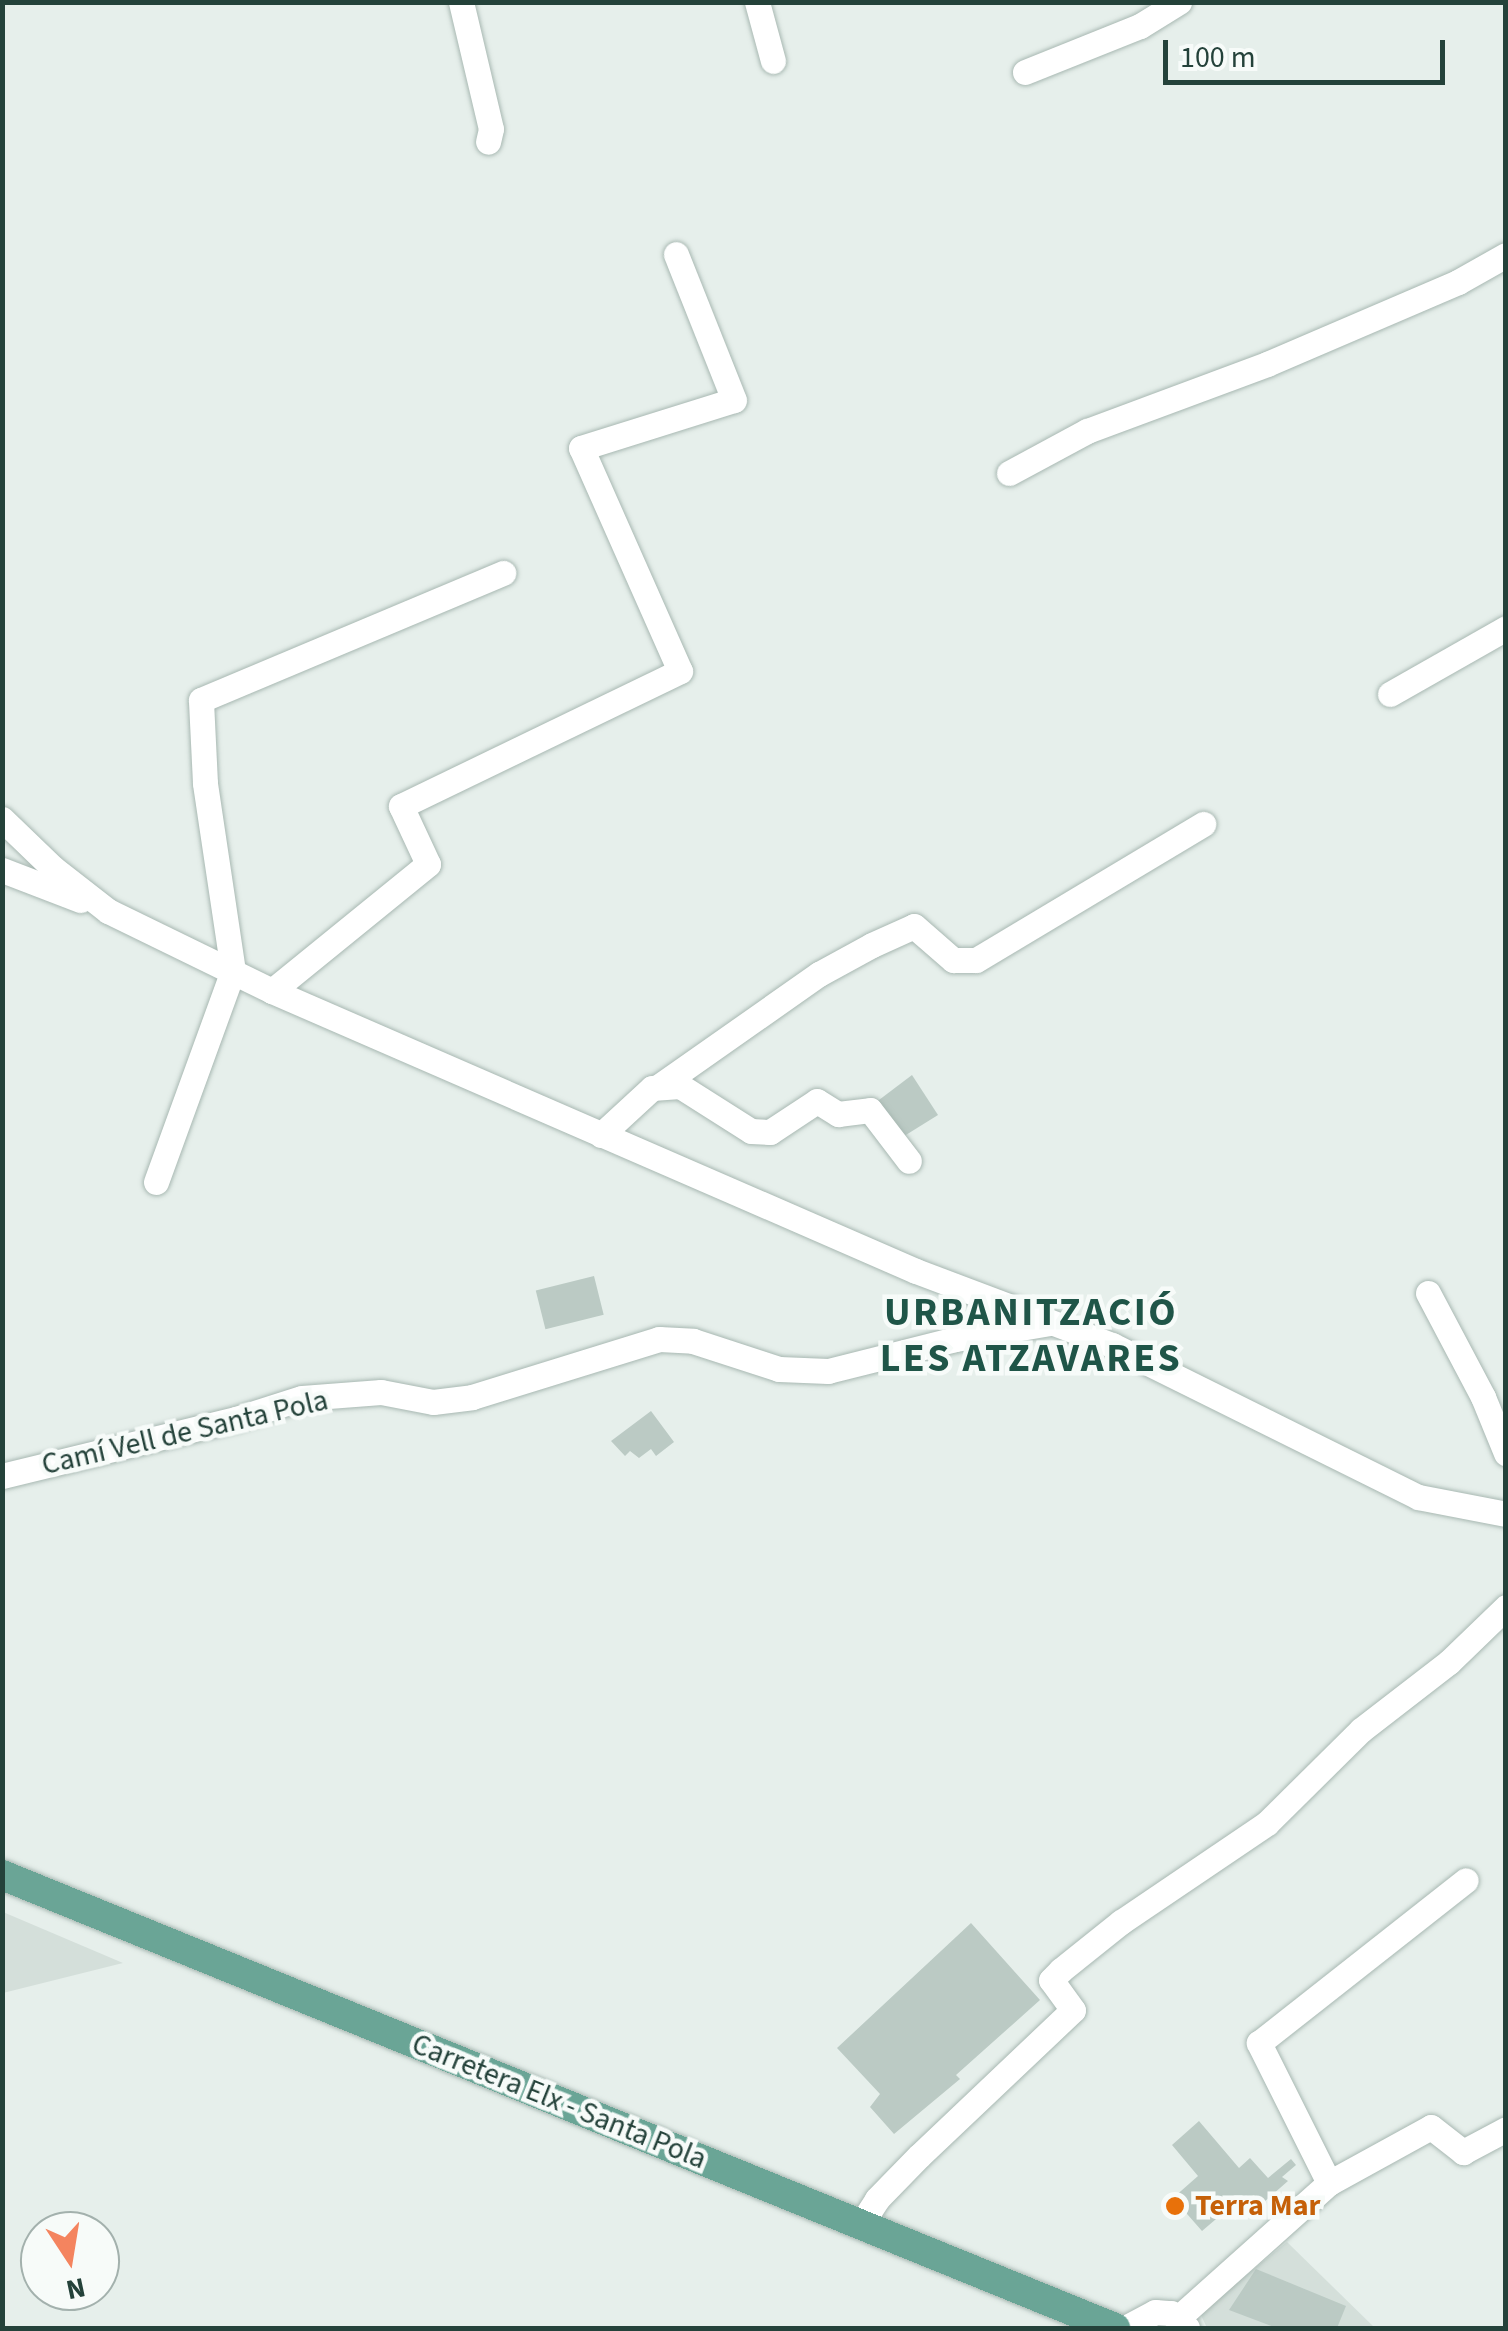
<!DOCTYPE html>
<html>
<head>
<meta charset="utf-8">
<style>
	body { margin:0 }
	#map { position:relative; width:1508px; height:2331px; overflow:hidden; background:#e6efeb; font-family:"Source Sans 3",sans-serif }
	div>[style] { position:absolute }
	.built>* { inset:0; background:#d4dfda }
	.building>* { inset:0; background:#bbcac4; transform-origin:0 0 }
	.roads { filter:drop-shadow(0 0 2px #a8b8b2) drop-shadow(0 0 2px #a8b8b2) }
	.minor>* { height:25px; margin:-12.5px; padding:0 12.5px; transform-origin:12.5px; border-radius:12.5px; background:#fff }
	.major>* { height:30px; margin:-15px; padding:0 15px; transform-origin:15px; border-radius:15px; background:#6aa596 }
	.dots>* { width:28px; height:28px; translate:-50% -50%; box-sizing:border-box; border:5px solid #f7fbf9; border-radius:50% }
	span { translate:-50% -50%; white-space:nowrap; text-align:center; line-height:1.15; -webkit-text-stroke:9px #f7fbf9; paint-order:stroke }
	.street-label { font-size:30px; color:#24423a }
	.food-label { font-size:30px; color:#c56008; font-weight:700 }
	.left { translate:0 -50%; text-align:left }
	.district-label { font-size:40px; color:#1f5548; font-weight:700; letter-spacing:2.5px }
	.frame { position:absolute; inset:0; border:5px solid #24423a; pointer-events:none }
	.north { position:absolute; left:20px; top:2211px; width:100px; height:100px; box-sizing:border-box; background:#f7fbf9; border:2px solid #a3b1ad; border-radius:50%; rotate:168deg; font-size:28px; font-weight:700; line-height:40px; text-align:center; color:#24423a }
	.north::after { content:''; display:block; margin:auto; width:35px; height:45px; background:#f4845f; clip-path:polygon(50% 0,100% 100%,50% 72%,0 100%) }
	.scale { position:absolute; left:1163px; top:40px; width:282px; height:45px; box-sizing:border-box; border:5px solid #24423a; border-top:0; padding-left:12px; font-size:30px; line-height:35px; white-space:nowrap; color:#24423a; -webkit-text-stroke:8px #f7fbf9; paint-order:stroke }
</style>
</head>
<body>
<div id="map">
	<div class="built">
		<i style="clip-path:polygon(3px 1912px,123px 1963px,3px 1993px)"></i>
		<i style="clip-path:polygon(1287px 2242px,1375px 2328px,1207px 2328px,1200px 2313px)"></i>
	</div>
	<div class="building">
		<i style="clip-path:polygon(912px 1075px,938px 1115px,901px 1138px,875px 1103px)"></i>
		<i style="left:594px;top:1276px;width:40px;height:60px;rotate:76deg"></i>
		<i style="clip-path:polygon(651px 1411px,674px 1442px,656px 1456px,651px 1449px,639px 1458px,630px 1451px,625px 1456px,611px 1441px)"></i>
		<i style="clip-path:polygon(971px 1923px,1040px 2000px,956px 2075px,960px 2079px,894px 2134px,870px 2107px,880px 2094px,837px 2048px)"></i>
		<i style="clip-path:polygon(1199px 2121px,1239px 2168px,1250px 2158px,1268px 2178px,1291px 2159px,1296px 2165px,1282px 2177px,1288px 2181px,1248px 2216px,1236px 2202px,1202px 2231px,1173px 2198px,1198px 2176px,1172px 2145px)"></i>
		<i style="clip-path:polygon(1256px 2269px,1346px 2306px,1337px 2328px,1277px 2328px,1229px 2310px)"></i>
	</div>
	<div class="roads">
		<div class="minor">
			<i style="left:461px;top:2px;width:130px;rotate:76.7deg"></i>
			<i style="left:491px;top:129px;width:13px;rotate:103deg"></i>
			<i style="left:757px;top:2px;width:61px;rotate:74.8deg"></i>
			<i style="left:1025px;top:72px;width:124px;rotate:-21.8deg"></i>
			<i style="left:1140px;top:26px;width:46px;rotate:-31.6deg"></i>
			<i style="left:1009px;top:473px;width:89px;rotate:-28.3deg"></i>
			<i style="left:1087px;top:431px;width:192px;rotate:-20.4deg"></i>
			<i style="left:1267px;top:364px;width:208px;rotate:-23.2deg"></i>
			<i style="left:1458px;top:282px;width:55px;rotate:-29.4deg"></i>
			<i style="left:1390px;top:694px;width:133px;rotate:-29.6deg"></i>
			<i style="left:2px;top:819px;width:71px;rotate:43.9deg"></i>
			<i style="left:53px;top:868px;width:70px;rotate:38deg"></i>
			<i style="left:108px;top:911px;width:182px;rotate:26deg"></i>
			<i style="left:272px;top:991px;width:702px;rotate:23.5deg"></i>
			<i style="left:916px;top:1271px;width:210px;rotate:20.7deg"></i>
			<i style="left:1112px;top:1345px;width:342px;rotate:26.4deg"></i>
			<i style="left:1418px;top:1497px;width:90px;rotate:10.9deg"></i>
			<i style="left:2px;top:870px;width:84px;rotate:21deg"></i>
			<i style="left:272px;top:991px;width:201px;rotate:-39.1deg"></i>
			<i style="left:428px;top:864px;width:64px;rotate:-115deg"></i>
			<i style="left:401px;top:806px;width:310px;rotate:-25.8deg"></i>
			<i style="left:680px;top:671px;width:244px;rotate:-113.9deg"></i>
			<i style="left:581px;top:448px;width:160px;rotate:-17.4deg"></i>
			<i style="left:734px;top:400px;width:157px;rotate:-111.7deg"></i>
			<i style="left:658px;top:1087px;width:197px;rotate:-35.1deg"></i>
			<i style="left:819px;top:974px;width:60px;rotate:-28.7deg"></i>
			<i style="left:872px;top:945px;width:46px;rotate:-24.3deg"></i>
			<i style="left:914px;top:926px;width:52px;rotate:41.1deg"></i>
			<i style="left:953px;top:960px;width:23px"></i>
			<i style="left:976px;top:960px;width:265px;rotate:-30.9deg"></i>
			<i style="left:601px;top:1135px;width:69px;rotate:-42.7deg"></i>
			<i style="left:652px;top:1088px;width:28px;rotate:-4deg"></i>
			<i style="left:680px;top:1086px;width:84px;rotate:32.4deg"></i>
			<i style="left:751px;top:1131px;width:19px;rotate:3deg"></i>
			<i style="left:770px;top:1132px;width:56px;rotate:-33.4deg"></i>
			<i style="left:817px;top:1101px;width:25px;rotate:32deg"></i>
			<i style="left:838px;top:1114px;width:32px;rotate:-7deg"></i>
			<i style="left:870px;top:1110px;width:64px;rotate:52.6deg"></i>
			<i style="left:156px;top:1182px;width:225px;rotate:-70deg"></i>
			<i style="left:233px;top:971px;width:190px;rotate:-98.5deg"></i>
			<i style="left:205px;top:783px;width:83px;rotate:-92.8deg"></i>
			<i style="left:201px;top:700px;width:328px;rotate:-22.8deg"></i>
			<i style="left:1428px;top:1293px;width:118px;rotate:62.1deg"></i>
			<i style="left:1483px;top:1397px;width:61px;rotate:67.7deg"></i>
			<i style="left:2px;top:1476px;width:241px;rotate:-13.7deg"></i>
			<i style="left:236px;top:1419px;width:69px;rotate:-17.7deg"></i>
			<i style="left:302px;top:1398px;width:79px;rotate:-4.3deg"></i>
			<i style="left:381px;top:1392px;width:53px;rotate:10.9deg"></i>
			<i style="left:433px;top:1402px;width:39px;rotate:-7deg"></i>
			<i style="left:472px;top:1397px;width:196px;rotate:-17.2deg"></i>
			<i style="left:659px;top:1339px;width:34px;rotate:3deg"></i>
			<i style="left:693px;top:1341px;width:90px;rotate:18deg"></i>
			<i style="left:779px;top:1369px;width:49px;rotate:2.3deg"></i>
			<i style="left:828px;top:1371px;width:131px;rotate:-14.1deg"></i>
			<i style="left:955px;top:1339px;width:96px;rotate:-9.6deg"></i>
			<i style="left:1329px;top:2183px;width:157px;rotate:-116.6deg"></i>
			<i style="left:1259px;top:2043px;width:263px;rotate:-38.2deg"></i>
			<i style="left:861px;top:2224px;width:30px;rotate:-57deg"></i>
			<i style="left:877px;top:2199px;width:60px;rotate:-45.7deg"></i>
			<i style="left:919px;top:2156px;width:212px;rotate:-43.5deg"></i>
			<i style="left:1073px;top:2010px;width:37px;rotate:-126deg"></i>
			<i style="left:1051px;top:1980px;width:14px;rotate:-45deg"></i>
			<i style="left:1061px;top:1970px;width:77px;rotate:-38.7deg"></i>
			<i style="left:1121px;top:1922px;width:176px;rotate:-34.1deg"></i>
			<i style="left:1267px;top:1823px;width:132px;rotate:-44.7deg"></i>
			<i style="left:1361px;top:1730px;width:111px;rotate:-37.7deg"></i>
			<i style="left:1449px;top:1662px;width:79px;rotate:-44deg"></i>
			<i style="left:1178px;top:2318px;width:203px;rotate:-41.8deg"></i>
			<i style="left:1329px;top:2183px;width:116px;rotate:-28.8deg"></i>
			<i style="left:1431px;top:2127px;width:41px;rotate:38deg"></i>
			<i style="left:1463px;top:2152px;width:49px;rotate:-28.1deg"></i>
			<i style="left:1125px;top:2328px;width:34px;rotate:-28deg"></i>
			<i style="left:1155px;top:2312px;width:16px;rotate:4deg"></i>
			<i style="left:1171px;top:2313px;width:22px;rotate:43deg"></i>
		</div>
		<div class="major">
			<i style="left:2px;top:1875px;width:1202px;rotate:22.15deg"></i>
		</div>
	</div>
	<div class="dots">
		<i style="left:1175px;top:2206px;background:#e8710a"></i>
	</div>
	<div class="street-label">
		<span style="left:185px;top:1433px;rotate:-13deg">Camí Vell de Santa Pola</span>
		<span style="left:559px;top:2102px;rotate:22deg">Carretera Elx - Santa Pola</span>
	</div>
	<div class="food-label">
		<span class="left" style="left:1195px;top:2206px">Terra Mar</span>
	</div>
	<div class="district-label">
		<span style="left:1031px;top:1336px">URBANITZACIÓ<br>LES ATZAVARES</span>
	</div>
	<div class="frame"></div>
	<div class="north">N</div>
	<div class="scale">100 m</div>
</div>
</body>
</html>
